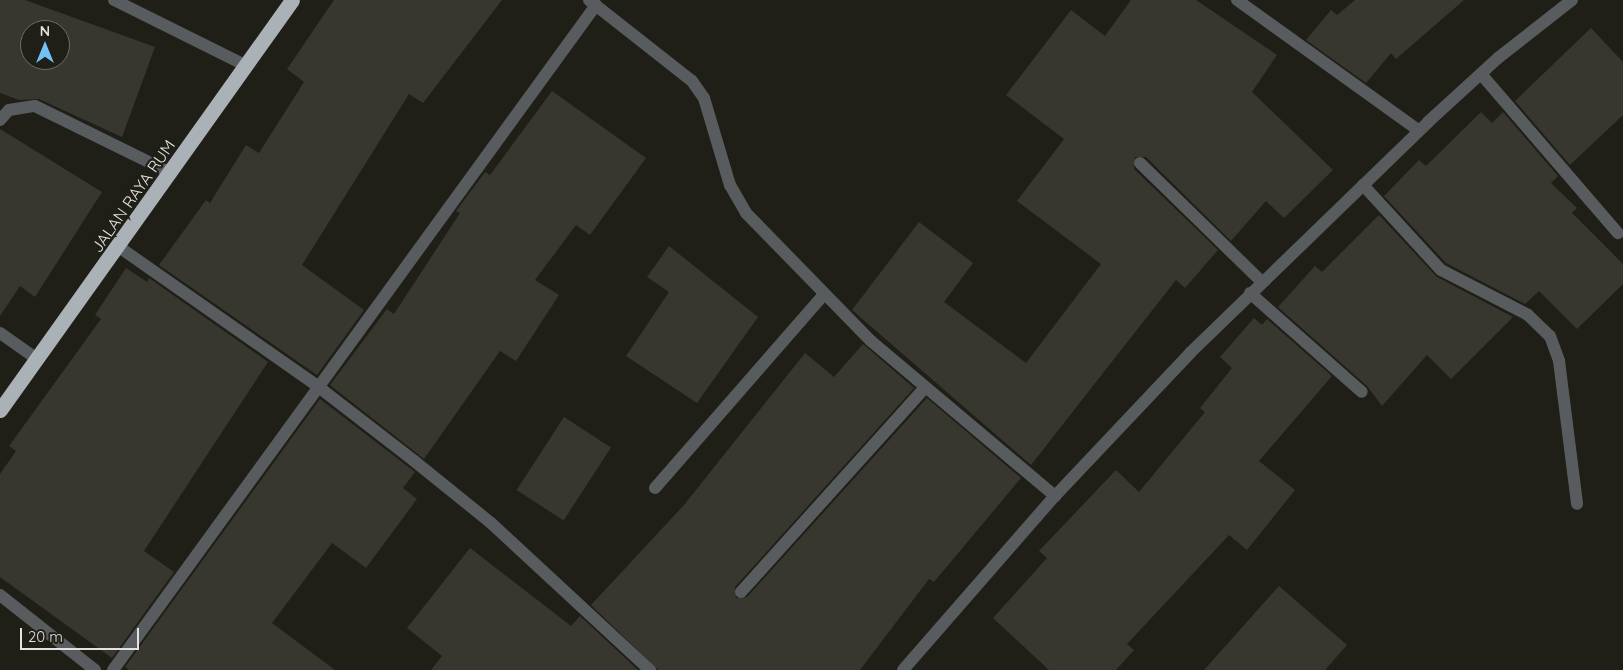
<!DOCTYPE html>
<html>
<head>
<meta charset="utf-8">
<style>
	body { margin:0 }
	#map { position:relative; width:1623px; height:670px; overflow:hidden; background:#1f1f18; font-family:Quicksand,sans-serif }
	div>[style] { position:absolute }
	.building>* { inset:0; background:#37362f; transform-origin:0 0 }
	.minor>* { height:12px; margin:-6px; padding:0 6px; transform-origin:6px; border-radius:6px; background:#585c5e }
	.highway>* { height:15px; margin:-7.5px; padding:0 7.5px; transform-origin:7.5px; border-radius:7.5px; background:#aab2b7 }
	span { translate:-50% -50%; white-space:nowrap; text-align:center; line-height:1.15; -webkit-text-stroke:4.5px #1f1f18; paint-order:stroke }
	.street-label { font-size:16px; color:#e2e2de }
	.north { position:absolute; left:20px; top:20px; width:50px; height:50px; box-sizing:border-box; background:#1f1f18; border:1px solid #6d6d67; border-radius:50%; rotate:0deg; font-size:14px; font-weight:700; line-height:20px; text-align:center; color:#e2e2de }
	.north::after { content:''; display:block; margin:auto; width:18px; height:22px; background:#70c2f4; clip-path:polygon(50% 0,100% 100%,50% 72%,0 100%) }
	.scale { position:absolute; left:20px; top:628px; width:119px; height:22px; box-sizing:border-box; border:2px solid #e2e2de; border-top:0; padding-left:6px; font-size:15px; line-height:18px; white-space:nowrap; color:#e2e2de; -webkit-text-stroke:4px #1f1f18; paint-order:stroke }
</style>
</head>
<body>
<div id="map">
	<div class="building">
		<i style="clip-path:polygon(evenodd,0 0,25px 0,155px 47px,122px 137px,39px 99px,19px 100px,0 93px,0 0,30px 30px,60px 30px,60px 60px,30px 60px,30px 30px)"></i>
		<i style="clip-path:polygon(334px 0,502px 0,423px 103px,409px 94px,302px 265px,364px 310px,317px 375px,159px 265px,206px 200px,210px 203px,246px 145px,259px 153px,304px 82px,287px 69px)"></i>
		<i style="clip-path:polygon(1131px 0,1196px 0,1277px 55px,1252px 92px,1333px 170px,1284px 218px,1266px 201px,1231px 241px,1146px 157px,1135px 157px,1134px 169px,1218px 250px,1185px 288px,1176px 280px,1031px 465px,852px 310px,919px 222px,973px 263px,944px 302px,1026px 363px,1101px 264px,1017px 201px,1064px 139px,1006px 95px,1071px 10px,1105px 36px)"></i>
		<i style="clip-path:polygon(1355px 0,1464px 0,1396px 59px,1391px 53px,1366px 83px,1306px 40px,1331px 10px,1337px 15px)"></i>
		<i style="clip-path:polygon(1591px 28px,1623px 62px,1623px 115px,1570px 165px,1515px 101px)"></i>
		<i style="clip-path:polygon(552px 91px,646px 158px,590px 235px,576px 225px,535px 280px,559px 295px,516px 361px,500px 351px,424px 459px,330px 385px,387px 309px,394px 314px,460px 213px,456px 211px,485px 172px,490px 175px)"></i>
		<i style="clip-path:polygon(1481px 112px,1492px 123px,1503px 112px,1558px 176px,1551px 183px,1577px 208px,1572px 213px,1623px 264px,1623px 284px,1577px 329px,1539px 291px,1525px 304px,1446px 263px,1384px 196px,1419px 160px,1426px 166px)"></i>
		<i style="clip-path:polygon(0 129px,102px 192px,35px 297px,20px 286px,0 316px)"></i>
		<i style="clip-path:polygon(1379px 215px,1437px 277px,1513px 317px,1451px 379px,1427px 355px,1382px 406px,1367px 386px,1278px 307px,1315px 266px,1322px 272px)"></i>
		<i style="clip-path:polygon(669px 246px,758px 317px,697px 403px,626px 356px,669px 292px,647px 277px)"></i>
		<i style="clip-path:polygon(126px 268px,147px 282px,149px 278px,268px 362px,144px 551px,174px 572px,112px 658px,0 577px,0 474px,16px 451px,9px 446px,101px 319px,95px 315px)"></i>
		<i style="clip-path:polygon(1254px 318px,1262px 325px,1267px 319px,1332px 376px,1259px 461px,1295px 490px,1247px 550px,1229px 535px,1127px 644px,1134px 650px,1116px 670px,1049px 670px,993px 618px,1047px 558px,1039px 551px,1116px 470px,1139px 492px,1205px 412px,1200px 408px,1232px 368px,1220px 357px)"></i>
		<i style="clip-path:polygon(863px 344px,914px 388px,735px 587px,736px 598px,747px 597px,927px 398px,1021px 478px,934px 582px,929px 579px,860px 670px,658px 670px,591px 605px,684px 505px,805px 353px,834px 377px)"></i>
		<i style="clip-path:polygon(320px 399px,415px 472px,403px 488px,417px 499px,366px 568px,332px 543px,272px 623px,335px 670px,129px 670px,125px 667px)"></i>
		<i style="left:564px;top:417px;width:56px;height:87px;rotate:33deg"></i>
		<i style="clip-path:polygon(470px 548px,571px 626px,580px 616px,638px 670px,431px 670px,442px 656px,407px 628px)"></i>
		<i style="clip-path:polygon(1279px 586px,1347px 645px,1325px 670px,1204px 670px)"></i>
	</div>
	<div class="minor">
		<i style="left:114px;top:0;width:148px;rotate:26.4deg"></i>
		<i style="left:589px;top:0;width:131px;rotate:38.2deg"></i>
		<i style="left:692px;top:81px;width:21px;rotate:55deg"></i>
		<i style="left:704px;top:98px;width:91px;rotate:73.4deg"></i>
		<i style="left:730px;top:185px;width:32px;rotate:60deg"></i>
		<i style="left:746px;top:213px;width:179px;rotate:45.7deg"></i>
		<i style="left:871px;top:341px;width:241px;rotate:40.1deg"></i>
		<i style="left:1237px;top:0;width:224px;rotate:35.7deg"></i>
		<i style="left:1481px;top:74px;width:210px;rotate:49.3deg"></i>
		<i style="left:0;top:120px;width:13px;rotate:-48deg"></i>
		<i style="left:9px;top:110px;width:26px;rotate:-9deg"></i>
		<i style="left:35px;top:106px;width:152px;rotate:26.2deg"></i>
		<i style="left:1140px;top:163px;width:170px;rotate:44.3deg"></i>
		<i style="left:1363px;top:185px;width:115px;rotate:47.5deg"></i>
		<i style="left:1441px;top:270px;width:98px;rotate:27.3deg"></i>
		<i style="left:1528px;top:315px;width:30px;rotate:44deg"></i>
		<i style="left:1550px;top:336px;width:27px;rotate:70deg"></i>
		<i style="left:1559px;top:361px;width:144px;rotate:82.8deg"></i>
		<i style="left:119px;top:247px;width:241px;rotate:35deg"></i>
		<i style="left:316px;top:385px;width:123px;rotate:37.7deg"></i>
		<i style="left:413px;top:460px;width:100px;rotate:38.9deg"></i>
		<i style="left:491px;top:523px;width:217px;rotate:42.8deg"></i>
		<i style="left:1250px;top:293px;width:149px;rotate:41.5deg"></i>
		<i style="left:0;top:333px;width:45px;rotate:35.1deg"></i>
		<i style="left:655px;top:488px;width:257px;rotate:-48.9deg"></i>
		<i style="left:741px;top:592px;width:275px;rotate:-48deg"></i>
		<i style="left:0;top:595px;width:121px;rotate:38.3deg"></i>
		<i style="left:113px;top:670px;width:822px;rotate:-54.01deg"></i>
		<i style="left:903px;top:670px;width:231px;rotate:-48.9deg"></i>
		<i style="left:1055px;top:496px;width:197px;rotate:-46.6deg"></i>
		<i style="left:1190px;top:353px;width:332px;rotate:-44.1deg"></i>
		<i style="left:1428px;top:122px;width:95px;rotate:-42.4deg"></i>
		<i style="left:1498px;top:58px;width:94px;rotate:-38.1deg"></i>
	</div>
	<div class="highway">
		<i style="left:0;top:410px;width:503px;rotate:-54.54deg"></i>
	</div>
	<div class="street-label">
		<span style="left:133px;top:196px;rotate:-55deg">JALAN RAYA RUM</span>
	</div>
	<div class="north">N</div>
	<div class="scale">20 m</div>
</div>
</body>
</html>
